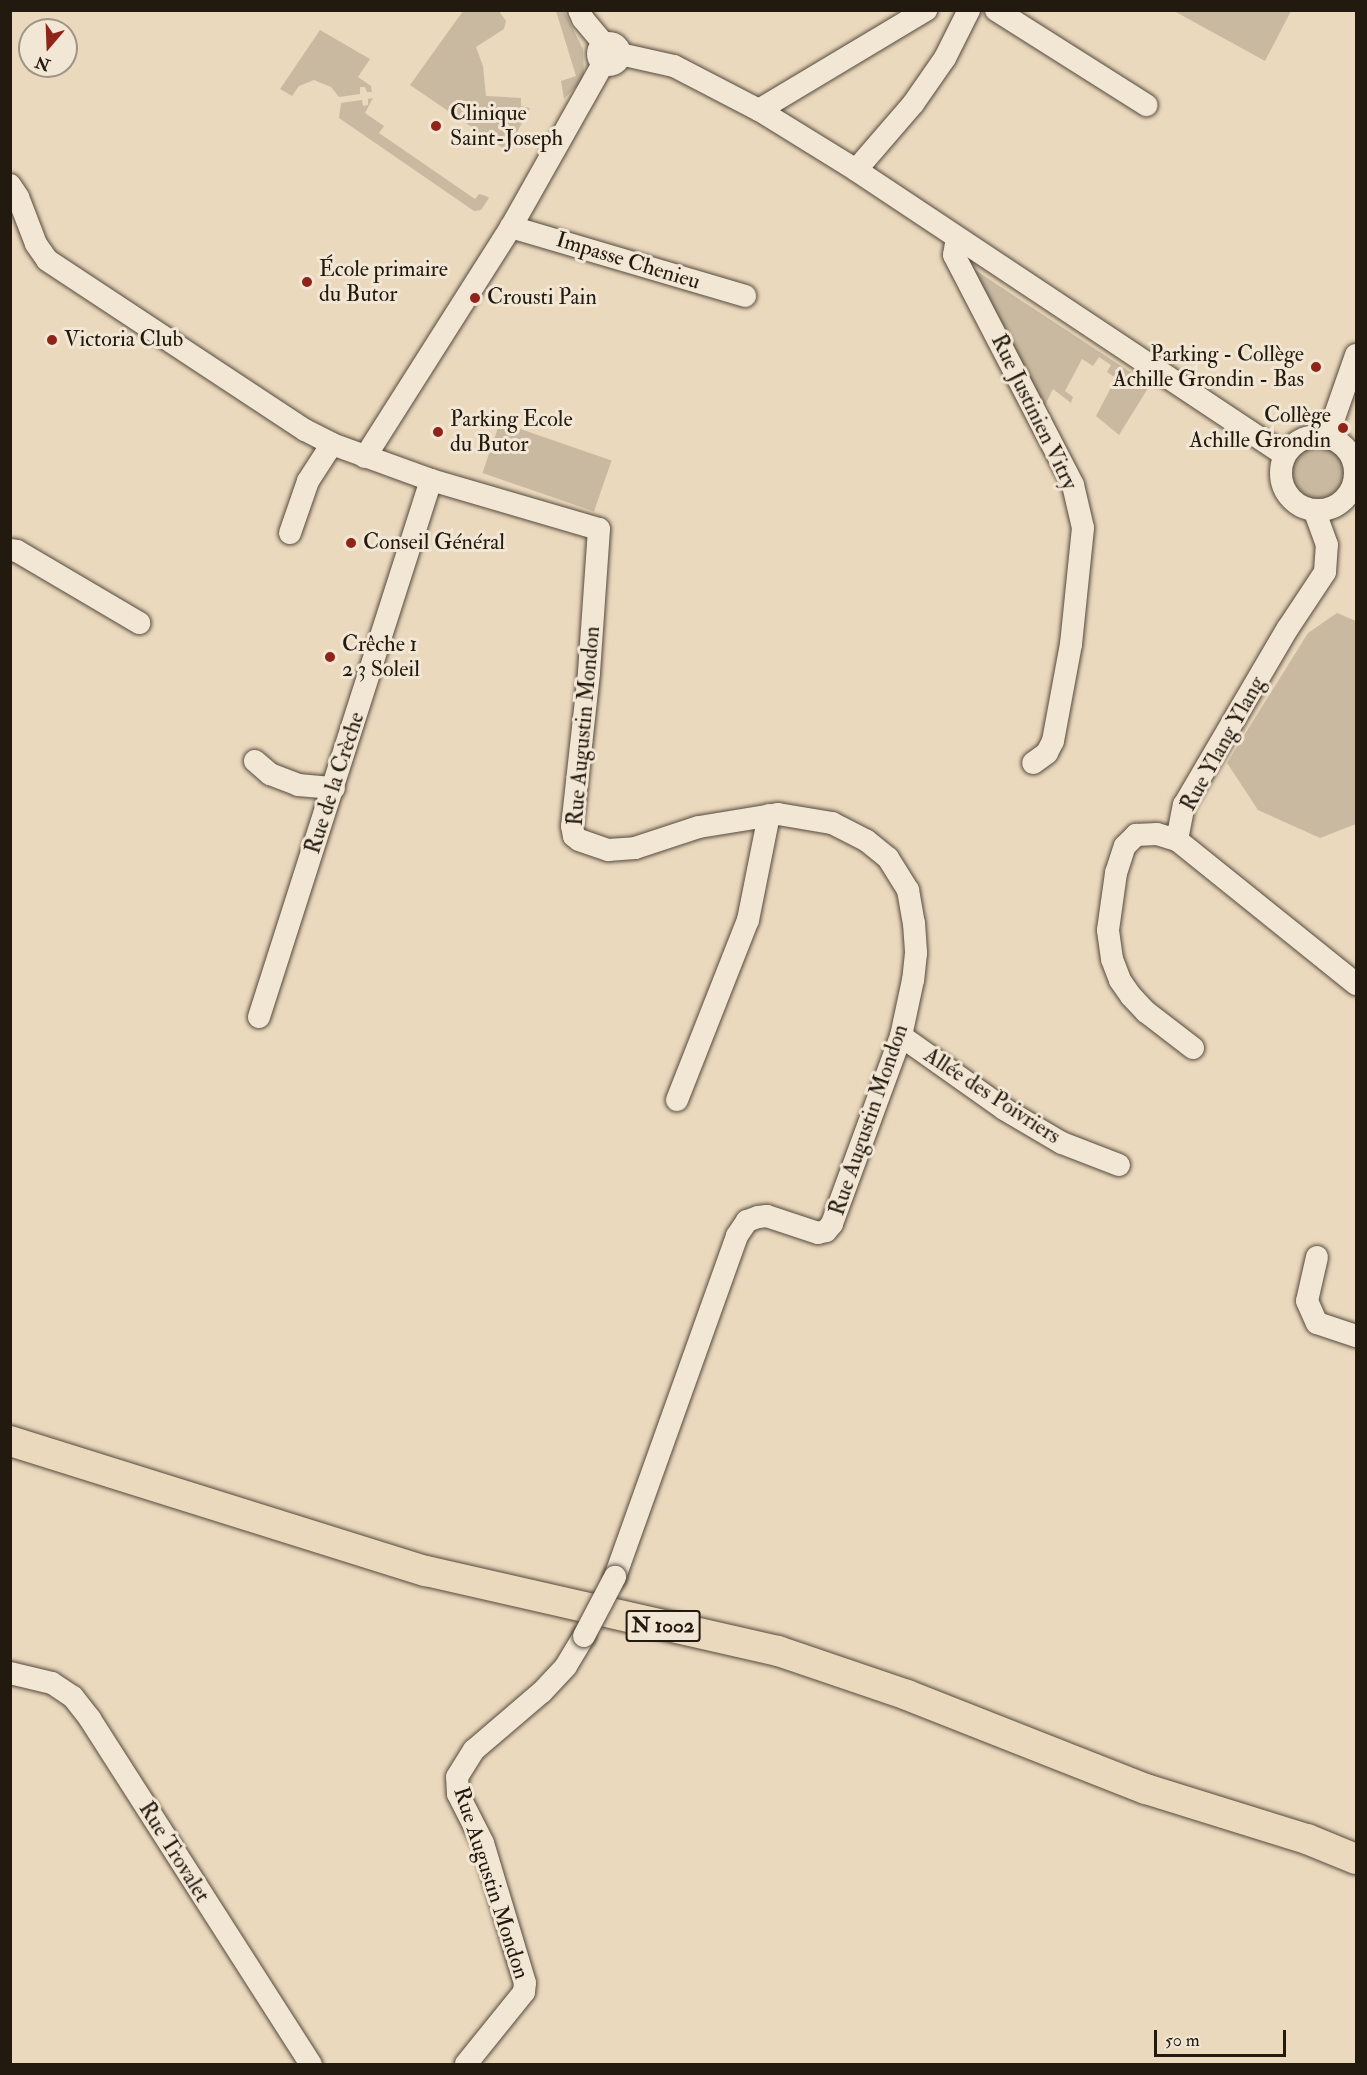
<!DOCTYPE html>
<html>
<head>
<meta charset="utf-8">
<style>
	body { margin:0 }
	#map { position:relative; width:1367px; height:2075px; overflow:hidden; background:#ebd9be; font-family:"IM FELL Double Pica",serif }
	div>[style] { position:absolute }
	.green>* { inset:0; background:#c9b9a0; transform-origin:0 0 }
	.round { border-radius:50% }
	.roads { filter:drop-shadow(0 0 2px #544a3b) drop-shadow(0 0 2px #544a3b) }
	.minor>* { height:22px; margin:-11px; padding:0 11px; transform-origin:11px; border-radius:11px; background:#f2e6d5 }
	.minor>.ring { margin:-11px; padding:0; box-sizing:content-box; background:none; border:22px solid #f2e6d5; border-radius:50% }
	.major>* { height:30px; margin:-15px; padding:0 15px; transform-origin:15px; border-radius:15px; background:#ebd9be }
	.bridges { filter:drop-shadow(0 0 2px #544a3b) drop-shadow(0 0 2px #544a3b) }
	.minor-bridge>* { height:22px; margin:-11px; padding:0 11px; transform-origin:11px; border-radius:11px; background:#f2e6d5 }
	.dots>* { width:16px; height:16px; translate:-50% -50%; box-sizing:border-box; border:3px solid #f2e6d5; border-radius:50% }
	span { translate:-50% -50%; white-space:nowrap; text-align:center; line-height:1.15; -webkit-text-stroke:6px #f2e6d5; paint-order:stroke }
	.shield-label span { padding:2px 4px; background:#f2e6d5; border:2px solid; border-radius:4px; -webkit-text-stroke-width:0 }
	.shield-label { font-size:21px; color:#221a0f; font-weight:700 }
	.poi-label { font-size:22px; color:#221a0f }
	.left { translate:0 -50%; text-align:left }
	.right { translate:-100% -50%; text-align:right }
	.street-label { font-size:22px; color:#221a0f }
	.frame { position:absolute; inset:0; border:12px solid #221a0f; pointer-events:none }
	.north { position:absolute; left:18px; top:18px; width:60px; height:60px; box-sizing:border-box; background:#f2e6d5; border:2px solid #9f9486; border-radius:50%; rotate:199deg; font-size:16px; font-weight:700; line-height:24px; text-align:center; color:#221a0f }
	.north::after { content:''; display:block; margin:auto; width:21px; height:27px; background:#8f2418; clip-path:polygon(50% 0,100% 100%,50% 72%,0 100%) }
	.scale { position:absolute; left:1154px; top:2030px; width:132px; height:27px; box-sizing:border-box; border:3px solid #221a0f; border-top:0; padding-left:8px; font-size:18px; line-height:21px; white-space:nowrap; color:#221a0f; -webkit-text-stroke:4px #f2e6d5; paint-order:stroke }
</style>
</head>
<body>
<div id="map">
	<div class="green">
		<i style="clip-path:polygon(463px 11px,499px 11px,506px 21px,504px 29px,476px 47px,483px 66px,486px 96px,521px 98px,521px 106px,530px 108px,507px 151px,410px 85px)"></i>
		<i style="clip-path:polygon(556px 11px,564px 11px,583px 49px,584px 78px,564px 99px,561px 81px,576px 76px)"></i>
		<i style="clip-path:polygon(1174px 11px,1291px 11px,1265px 61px)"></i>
		<i style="clip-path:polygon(320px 30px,370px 59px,358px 77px,371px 86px,372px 92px,367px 92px,365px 87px,360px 87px,360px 94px,339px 97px,331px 87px,314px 80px,299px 86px,292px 96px,280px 89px)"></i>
		<i style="clip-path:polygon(373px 98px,365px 113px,384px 126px,379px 133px,475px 199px,479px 194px,486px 196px,489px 198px,481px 210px,474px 211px,339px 118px,341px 103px,362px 100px,363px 106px,368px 105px,368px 99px)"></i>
		<i style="clip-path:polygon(969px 266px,1150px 385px,1119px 435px,1096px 416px,1116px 378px,1107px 372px,1111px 365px,1099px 357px,1093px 366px,1082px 359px,1065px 391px,1073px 397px,1071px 403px,1053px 389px,1045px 405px)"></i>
		<i style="left:500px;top:422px;width:118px;height:54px;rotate:19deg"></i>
		<i class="round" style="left:1281px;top:436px;width:74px;height:74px"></i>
		<i style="clip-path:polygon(1337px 613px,1356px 621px,1356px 824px,1320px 838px,1258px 810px,1227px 763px,1308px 633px)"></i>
	</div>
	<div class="roads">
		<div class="minor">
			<i style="left:579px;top:10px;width:10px;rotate:66deg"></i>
			<i style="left:583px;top:19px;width:33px;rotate:50deg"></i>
			<i style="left:996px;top:10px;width:178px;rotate:32.3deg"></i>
			<i class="ring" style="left:598px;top:43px;width:0;height:0"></i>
			<i style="left:620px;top:54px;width:55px;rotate:12.5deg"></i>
			<i style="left:674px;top:66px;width:96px;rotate:27.4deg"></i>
			<i style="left:759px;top:110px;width:114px;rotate:31.7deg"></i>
			<i style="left:856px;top:170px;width:515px;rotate:33.6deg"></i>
			<i style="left:759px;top:110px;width:195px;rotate:-30.9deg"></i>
			<i style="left:856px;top:170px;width:87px;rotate:-49.2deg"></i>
			<i style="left:913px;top:104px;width:56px;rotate:-55.2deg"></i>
			<i style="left:945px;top:58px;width:54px;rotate:-63.4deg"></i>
			<i style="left:10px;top:185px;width:14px;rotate:56deg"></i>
			<i style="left:18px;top:197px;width:50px;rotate:69deg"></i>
			<i style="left:36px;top:244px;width:19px;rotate:55deg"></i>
			<i style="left:47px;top:260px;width:309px;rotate:33.4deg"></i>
			<i style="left:305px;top:430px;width:30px;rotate:27deg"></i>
			<i style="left:332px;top:444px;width:105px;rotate:20deg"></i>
			<i style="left:431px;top:480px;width:175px;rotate:16.3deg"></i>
			<i style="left:599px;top:529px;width:144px;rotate:94deg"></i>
			<i style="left:589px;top:673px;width:154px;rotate:96.3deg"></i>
			<i style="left:572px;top:826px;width:10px;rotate:79deg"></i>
			<i style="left:574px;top:836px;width:6px;rotate:39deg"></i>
			<i style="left:579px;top:840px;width:31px;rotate:19deg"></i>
			<i style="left:608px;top:850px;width:27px;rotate:-4deg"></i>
			<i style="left:635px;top:848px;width:67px;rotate:-18.2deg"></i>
			<i style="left:699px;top:827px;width:80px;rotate:-9.3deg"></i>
			<i style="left:778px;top:814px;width:55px;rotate:9.5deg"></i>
			<i style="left:832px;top:823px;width:39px;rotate:27deg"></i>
			<i style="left:867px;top:841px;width:27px;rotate:39deg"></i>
			<i style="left:888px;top:858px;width:38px;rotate:58deg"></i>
			<i style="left:908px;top:890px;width:34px;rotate:80deg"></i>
			<i style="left:914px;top:923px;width:30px;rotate:86deg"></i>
			<i style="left:916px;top:953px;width:27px;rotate:96deg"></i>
			<i style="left:913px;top:980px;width:57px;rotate:102.1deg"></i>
			<i style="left:901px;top:1036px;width:200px;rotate:110.2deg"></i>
			<i style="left:832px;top:1224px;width:9px;rotate:131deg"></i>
			<i style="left:826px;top:1231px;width:8px;rotate:166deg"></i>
			<i style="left:818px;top:1233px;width:54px;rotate:-161.6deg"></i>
			<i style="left:767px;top:1216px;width:9px;rotate:174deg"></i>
			<i style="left:758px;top:1217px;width:12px;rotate:160deg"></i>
			<i style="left:747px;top:1221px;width:18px;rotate:124deg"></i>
			<i style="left:737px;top:1236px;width:362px;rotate:109.7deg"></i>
			<i style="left:511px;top:227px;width:244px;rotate:16.4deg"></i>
			<i style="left:957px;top:238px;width:17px;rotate:100deg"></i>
			<i style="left:954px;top:255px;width:259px;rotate:62.6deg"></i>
			<i style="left:1073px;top:485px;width:44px;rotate:76.9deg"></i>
			<i style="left:1083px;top:528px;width:117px;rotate:95.9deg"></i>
			<i style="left:1071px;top:644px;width:99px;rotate:100.5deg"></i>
			<i style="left:1053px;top:741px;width:13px;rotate:117deg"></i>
			<i style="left:1047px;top:753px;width:17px;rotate:144deg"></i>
			<i class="ring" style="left:1281px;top:436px;width:52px;height:52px"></i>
			<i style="left:1327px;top:438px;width:88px;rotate:-70.7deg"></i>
			<i style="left:365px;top:457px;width:272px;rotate:-57.6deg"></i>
			<i style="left:511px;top:227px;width:187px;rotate:-60.6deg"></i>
			<i style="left:290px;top:533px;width:55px;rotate:-70.9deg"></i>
			<i style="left:308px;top:481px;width:44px;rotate:-57deg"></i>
			<i style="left:10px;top:550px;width:7px;rotate:8deg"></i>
			<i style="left:17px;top:551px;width:142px;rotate:30.5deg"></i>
			<i style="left:255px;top:761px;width:20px;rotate:41deg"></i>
			<i style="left:270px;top:774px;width:30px;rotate:21deg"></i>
			<i style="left:298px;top:785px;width:36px;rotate:5deg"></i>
			<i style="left:1177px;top:840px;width:36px;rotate:-79deg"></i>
			<i style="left:1184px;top:805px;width:205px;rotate:-59.6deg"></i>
			<i style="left:1288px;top:628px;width:67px;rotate:-56.5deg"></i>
			<i style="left:1325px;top:572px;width:27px;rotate:-86deg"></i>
			<i style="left:1327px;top:545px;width:37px;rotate:-110deg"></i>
			<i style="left:259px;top:1017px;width:564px;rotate:-72.24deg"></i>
			<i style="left:901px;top:1036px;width:126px;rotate:35.3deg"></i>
			<i style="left:1004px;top:1109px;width:67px;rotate:30.4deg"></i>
			<i style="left:1062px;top:1143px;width:61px;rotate:21.1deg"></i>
			<i style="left:1193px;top:1048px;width:59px;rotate:-142.5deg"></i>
			<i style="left:1146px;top:1012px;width:22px;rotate:-133deg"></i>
			<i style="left:1131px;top:996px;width:19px;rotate:-125deg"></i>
			<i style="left:1120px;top:980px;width:22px;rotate:-111deg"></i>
			<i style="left:1112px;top:959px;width:29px;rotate:-98deg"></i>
			<i style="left:1108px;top:930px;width:58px;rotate:-82deg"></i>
			<i style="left:1116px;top:873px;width:28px;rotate:-72deg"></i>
			<i style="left:1125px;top:846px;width:16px;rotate:-45deg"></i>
			<i style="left:1136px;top:835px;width:21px;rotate:-3deg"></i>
			<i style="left:1157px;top:834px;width:21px;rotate:17deg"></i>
			<i style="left:1177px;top:840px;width:230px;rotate:38.8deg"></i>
			<i style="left:677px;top:1100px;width:193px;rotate:-68.5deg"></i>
			<i style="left:748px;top:920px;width:107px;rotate:-78.7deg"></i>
			<i style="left:1317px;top:1257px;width:45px;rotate:102.8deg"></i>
			<i style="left:1307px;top:1301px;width:24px;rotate:66deg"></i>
			<i style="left:1317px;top:1323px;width:41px;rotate:18.4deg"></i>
			<i style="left:10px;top:1673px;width:43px;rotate:13.4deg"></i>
			<i style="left:52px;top:1683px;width:25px;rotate:34deg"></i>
			<i style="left:73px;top:1697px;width:28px;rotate:52deg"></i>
			<i style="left:90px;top:1719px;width:410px;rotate:57.4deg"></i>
			<i style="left:466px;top:2064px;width:92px;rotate:-51.1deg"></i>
			<i style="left:524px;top:1992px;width:9px;rotate:-84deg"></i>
			<i style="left:525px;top:1983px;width:146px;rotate:-106.7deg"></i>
			<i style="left:483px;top:1843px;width:55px;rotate:-117deg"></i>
			<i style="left:458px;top:1794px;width:17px;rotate:-93deg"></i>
			<i style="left:457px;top:1777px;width:32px;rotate:-58deg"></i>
			<i style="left:474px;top:1750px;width:89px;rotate:-40.5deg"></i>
			<i style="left:542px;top:1692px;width:35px;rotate:-47deg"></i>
			<i style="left:566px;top:1666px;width:35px;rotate:-59deg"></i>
		</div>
		<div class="major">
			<i style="left:10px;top:1441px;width:436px;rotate:17.4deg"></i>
			<i style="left:426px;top:1571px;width:361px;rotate:12.8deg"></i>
			<i style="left:778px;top:1651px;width:136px;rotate:18.8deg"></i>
			<i style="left:907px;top:1695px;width:257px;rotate:21.5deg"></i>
			<i style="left:1146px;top:1789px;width:169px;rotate:17.3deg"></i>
			<i style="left:1307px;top:1839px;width:53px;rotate:22.2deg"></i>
		</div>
	</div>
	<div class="bridges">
		<div class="minor-bridge">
			<i style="left:584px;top:1636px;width:67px;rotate:-62.3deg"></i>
		</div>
	</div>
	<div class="dots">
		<i style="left:436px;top:126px;background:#8f2418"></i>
		<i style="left:307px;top:282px;background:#8f2418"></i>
		<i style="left:475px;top:298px;background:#8f2418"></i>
		<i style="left:52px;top:340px;background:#8f2418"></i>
		<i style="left:1316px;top:367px;background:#8f2418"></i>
		<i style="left:1343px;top:428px;background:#8f2418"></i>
		<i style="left:438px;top:432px;background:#8f2418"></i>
		<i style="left:351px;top:543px;background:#8f2418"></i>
		<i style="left:330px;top:657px;background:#8f2418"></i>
	</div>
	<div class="shield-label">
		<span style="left:663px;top:1626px">N 1002</span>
	</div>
	<div class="poi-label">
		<span class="left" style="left:450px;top:126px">Clinique<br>Saint-Joseph</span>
		<span class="left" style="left:319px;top:282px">École primaire<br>du Butor</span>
		<span class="left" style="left:487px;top:298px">Crousti Pain</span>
		<span class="left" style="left:64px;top:340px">Victoria Club</span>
		<span class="right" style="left:1304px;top:367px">Parking - Collège<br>Achille Grondin - Bas</span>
		<span class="right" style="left:1331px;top:428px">Collège<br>Achille Grondin</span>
		<span class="left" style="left:450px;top:432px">Parking Ecole<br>du Butor</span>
		<span class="left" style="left:363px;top:543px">Conseil Général</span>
		<span class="left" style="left:342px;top:657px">Crêche 1<br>2 3 Soleil</span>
	</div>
	<div class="street-label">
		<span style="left:628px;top:261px;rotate:17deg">Impasse Chenieu</span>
		<span style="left:1034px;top:412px;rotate:64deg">Rue Justinien Vitry</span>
		<span style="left:584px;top:726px;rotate:-85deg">Rue Augustin Mondon</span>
		<span style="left:1223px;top:744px;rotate:-61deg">Rue Ylang Ylang</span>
		<span style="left:335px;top:783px;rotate:-72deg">Rue de la Crèche</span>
		<span style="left:992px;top:1096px;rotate:33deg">Allée des Poivriers</span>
		<span style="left:869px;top:1120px;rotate:-71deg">Rue Augustin Mondon</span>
		<span style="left:174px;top:1852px;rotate:58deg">Rue Trovalet</span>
		<span style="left:491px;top:1883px;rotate:72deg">Rue Augustin Mondon</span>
	</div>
	<div class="frame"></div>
	<div class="north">N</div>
	<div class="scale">50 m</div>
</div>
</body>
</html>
